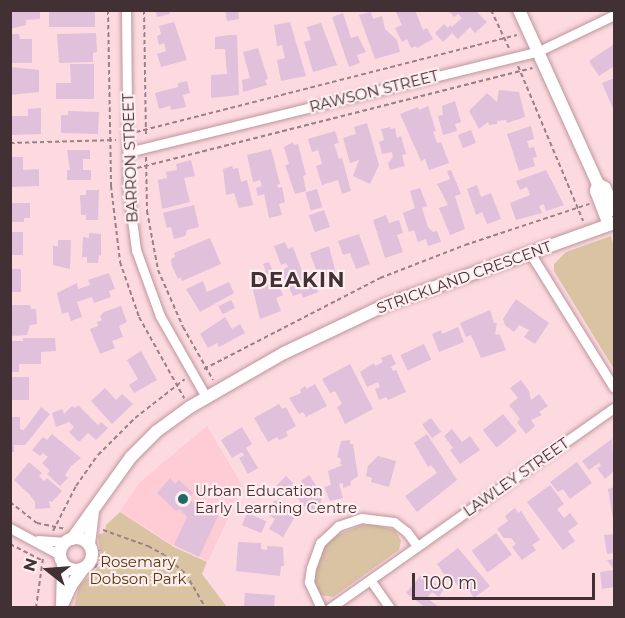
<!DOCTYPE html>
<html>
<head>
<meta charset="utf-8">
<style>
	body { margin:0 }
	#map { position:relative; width:625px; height:618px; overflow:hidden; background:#fddae0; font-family:Montserrat,sans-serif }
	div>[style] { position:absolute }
	.built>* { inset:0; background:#ffcbd4 }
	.green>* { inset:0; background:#dac3a3 }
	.building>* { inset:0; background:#e0c0da; transform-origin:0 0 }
	.path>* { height:2px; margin-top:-1px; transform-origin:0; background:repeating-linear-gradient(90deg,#9a8185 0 4.5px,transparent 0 7.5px) }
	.roads { filter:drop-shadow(0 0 2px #be959c) drop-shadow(0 0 2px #be959c) }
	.minor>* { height:9px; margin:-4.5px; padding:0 4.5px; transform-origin:4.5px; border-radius:4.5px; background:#fff }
	.tertiary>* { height:12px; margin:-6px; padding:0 6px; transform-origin:6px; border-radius:6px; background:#fff }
	.tertiary>.ring { margin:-6px; padding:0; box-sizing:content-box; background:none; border:12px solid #fff; border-radius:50% }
	.dots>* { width:16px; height:16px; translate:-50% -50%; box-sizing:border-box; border:3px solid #ffedef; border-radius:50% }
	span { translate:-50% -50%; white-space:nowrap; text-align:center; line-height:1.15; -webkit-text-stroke:4.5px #ffedef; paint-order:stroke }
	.street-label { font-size:15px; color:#413134 }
	.poi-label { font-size:15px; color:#413134 }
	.left { translate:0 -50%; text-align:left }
	.park-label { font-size:15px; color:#563b0a }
	.district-label { font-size:21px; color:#413134; font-weight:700; letter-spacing:1.5px }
	.frame { position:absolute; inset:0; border:12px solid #413134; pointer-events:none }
	.north { position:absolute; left:18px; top:540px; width:60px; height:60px; -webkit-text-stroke:4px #ffedef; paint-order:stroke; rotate:287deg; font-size:16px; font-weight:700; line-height:24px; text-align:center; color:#413134 }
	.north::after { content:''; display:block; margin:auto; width:21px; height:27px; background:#413134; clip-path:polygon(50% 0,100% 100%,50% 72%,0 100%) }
	.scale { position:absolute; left:412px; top:573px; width:183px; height:27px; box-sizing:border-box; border:3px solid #413134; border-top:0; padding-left:8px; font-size:18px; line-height:21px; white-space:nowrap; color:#413134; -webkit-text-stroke:4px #ffedef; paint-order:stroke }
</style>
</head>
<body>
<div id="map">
	<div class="built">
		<i style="clip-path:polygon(207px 426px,243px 487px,208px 561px,173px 545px,120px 511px,139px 483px)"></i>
	</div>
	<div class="green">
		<i style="clip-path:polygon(611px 236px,614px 247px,614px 369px,554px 271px,554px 264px,566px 252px)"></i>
		<i style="clip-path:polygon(120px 512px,174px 547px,207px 562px,202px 574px,227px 607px,74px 607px,79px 586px,98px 568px,101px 557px,98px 535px,105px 532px,106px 525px)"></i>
		<i style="clip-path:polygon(362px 525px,375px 525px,395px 530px,401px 541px,399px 550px,333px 597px,320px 595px,315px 587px,315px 569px,324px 548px,335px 536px)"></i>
	</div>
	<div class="building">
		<i style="clip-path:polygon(10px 10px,40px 10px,40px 19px,26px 20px,26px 25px,10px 29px)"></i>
		<i style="left:49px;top:10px;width:46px;height:17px"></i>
		<i style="clip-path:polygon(155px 10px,169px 10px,170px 14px,157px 17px)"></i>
		<i style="clip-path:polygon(225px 10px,238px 10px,239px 19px,227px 21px)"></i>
		<i style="clip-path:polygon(395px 10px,415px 10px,423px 30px,427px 28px,433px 39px,417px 48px,416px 46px,411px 48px,407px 39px,402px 42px,395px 28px,402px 25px)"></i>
		<i style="clip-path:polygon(448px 10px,475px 10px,487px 22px,475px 33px,470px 27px,458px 39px,452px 33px,443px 42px,435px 33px,444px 24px,448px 28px,450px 25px,452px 27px,462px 18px,458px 14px,454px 17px)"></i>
		<i style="clip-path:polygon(371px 12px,373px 19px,382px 16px,385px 29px,397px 40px,400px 52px,375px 59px,359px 15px)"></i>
		<i style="clip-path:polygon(343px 13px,351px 38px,358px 36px,366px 52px,357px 55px,360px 63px,349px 67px,332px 17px)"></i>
		<i style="clip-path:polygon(174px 22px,187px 60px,161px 67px,157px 54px,166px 51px,164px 43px,159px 45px,157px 36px,161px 34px,159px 26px)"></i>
		<i style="clip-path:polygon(290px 22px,306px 76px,281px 81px,277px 60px,285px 58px,282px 45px,277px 46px,274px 25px)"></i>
		<i style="clip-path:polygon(321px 23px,337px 65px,313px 72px,304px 42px,311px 40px,307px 27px)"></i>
		<i style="clip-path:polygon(96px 33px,97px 52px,93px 53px,93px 62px,59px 63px,57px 34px)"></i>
		<i style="clip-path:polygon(10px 34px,19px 34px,20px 39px,32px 39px,32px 63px,10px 63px)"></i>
		<i style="clip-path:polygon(229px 35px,237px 35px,239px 95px,211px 98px,211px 75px,227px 74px,225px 49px,215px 49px,215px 37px)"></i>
		<i style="clip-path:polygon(614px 44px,614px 66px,599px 76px,589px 61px)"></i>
		<i style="clip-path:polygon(258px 48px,268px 79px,265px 80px,267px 85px,243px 92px,242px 80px,250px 78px,243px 52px)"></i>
		<i style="clip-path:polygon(70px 64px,94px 64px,94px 99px,56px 99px,56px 83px,71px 83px)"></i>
		<i style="clip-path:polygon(10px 67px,39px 70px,39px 92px,10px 95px)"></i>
		<i style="clip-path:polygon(614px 78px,614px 111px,602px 83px)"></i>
		<i style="clip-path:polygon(187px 81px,190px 93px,183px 95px,186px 107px,171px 110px,170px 106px,159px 109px,155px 93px,178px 87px,178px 83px)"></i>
		<i style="clip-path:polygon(499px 90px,519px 92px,525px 117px,507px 123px,506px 120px,497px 121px,497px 124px,489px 125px,488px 122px,479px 129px,469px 111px,487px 93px,497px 102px)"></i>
		<i style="clip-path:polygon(455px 101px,461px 122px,455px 124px,457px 131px,443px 135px,438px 116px,443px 115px,442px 106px)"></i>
		<i style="clip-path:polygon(428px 106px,436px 131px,433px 132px,437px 143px,441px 142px,449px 163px,429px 170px,425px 159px,421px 161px,400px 114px,418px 107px,419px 110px)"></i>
		<i style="clip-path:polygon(41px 108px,41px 134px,10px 135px,10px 116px,28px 116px,28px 109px)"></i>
		<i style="clip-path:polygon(68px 111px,99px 112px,98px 134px,61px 133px,61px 115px,68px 115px)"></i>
		<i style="clip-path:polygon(367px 123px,379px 165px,370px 184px,353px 176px,359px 160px,350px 163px,343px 138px,356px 134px,354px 127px)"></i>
		<i style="clip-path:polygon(531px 126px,534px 139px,527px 141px,529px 148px,534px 147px,537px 157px,533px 158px,535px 166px,519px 171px,507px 134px)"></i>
		<i style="clip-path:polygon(390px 127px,391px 129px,395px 128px,397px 138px,401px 136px,406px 154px,402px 155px,405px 166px,390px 170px,388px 163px,393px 157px,392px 152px,382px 154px,379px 142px,384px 140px,381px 129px)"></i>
		<i style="left:471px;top:130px;width:14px;height:14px;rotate:69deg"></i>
		<i style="clip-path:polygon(335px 131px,339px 143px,334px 144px,339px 159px,342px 158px,351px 191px,342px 194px,338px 180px,322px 185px,316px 166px,322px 164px,318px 150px,312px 152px,308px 139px)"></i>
		<i style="clip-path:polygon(293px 142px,294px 145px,298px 144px,306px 175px,303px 176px,306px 191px,295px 194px,285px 165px,289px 164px,284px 147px)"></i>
		<i style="clip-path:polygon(271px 149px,280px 184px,277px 185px,278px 188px,282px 187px,285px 202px,279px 204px,282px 215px,269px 218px,264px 194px,258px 196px,256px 188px,262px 186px,260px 180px,253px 182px,247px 155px)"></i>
		<i style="clip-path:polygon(67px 150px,90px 150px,90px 159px,83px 159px,83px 170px,91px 170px,91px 180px,67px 180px,67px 170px,70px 170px)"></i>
		<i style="clip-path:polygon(10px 157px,23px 157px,23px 170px,39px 169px,39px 186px,10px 187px)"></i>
		<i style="clip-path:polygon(191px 160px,195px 176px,184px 178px,190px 202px,162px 209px,158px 180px,167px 178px,166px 172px,177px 170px,176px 164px)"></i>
		<i style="clip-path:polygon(232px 166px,233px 169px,238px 168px,241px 182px,247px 180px,253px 205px,239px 208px,234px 193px,226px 195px,223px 169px)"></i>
		<i style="clip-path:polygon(451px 170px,461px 194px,455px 196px,465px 229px,450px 235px,439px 208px,448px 205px,437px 184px,450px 179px,447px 171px)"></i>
		<i style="clip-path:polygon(546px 170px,564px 205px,546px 211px,544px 204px,539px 206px,542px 213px,516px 220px,510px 203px,530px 195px,527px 187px,520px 190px,516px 181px)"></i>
		<i style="clip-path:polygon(477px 185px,481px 197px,491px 193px,501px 219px,487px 224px,482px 212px,476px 215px,467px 189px)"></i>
		<i style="clip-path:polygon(420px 188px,427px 206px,422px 208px,428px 227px,433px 232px,437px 231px,441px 242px,428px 246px,426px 239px,418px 242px,414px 230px,409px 232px,403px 213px,415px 208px,410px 191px)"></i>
		<i style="left:317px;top:189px;width:19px;height:12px;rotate:74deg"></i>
		<i style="clip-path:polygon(86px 190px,99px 190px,98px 220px,86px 220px,86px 215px,81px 215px,80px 195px,86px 195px)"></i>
		<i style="clip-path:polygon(10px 203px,30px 203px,30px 218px,24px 218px,24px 222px,10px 222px)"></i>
		<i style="clip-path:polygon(194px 205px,199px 227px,187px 230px,185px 236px,174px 239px,171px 227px,167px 228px,163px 213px)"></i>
		<i style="left:324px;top:210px;width:18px;height:16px;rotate:71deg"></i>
		<i style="clip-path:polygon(386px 215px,389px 223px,399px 220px,403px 233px,397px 235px,403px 252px,385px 258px,373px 220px)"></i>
		<i style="left:10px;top:232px;width:13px;height:23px"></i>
		<i style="clip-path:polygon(89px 233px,101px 234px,101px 256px,99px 255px,98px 263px,87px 263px,87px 257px,82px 257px,83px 237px,89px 238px)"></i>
		<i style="clip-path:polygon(359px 234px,370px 264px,356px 269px,350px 253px,343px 255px,338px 241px)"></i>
		<i style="clip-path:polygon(210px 238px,221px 264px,182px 281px,181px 277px,178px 279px,172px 266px,171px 259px,175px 257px,174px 253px)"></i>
		<i style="clip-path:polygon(58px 240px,71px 240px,70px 269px,53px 265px,53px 246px,58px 246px)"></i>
		<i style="clip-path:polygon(285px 242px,288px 249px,293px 247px,306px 281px,313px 279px,318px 292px,303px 298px,301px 293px,293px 296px,281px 271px,288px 267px,286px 263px,281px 265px,274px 246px)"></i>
		<i style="clip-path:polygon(329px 246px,336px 274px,320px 280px,310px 253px)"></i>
		<i style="clip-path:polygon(269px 262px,283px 295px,276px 298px,281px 311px,260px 319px,252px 286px,260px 283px,257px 274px,266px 271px,263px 264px)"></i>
		<i style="left:10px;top:269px;width:11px;height:23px"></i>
		<i style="clip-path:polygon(109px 273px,115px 289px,109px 291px,111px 297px,94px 303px,92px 297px,77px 302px,82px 317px,71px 321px,68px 312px,62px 314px,57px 293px,77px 283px,78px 289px,90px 285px,88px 280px)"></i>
		<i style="clip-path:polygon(203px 281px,207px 292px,229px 282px,234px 293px,200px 312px,186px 289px)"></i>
		<i style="clip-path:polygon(516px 299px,549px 323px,535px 344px,524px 337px,529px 330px,519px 325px,514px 332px,505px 325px,503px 319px)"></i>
		<i style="left:231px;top:300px;width:9px;height:14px;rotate:63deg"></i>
		<i style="clip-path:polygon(10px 305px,30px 305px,31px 309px,36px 309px,37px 324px,30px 325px,27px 335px,10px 336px)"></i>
		<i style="clip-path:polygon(121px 306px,127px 322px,119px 326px,123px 337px,112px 341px,115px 348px,100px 354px,90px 329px,98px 326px,97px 322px,102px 320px,100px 316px,104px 312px)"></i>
		<i style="clip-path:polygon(490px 310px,494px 323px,497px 323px,495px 334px,500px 335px,506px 350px,481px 358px,471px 335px,466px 337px,460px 323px)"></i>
		<i style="clip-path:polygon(225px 317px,232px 329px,240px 324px,245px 333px,219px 347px,217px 343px,208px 348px,200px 334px)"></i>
		<i style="clip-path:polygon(458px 327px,464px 342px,439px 352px,432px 334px,441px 330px,442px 334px)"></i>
		<i style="clip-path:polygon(23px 338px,55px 338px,56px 351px,41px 352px,41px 364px,19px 364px,19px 372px,10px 372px,10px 341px,23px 341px)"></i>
		<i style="left:424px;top:344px;width:17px;height:26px;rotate:65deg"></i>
		<i style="clip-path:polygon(141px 351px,157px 380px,134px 393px,129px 385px,138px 379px,127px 360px)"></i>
		<i style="clip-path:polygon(391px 354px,396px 364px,391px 367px,393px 371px,396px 370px,406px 392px,388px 400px,386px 397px,379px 400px,375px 389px,380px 387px,378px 382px,367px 387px,360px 372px,374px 363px,375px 366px,383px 362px,381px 358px)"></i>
		<i style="clip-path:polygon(350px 364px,373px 409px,345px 424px,337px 407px,342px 404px,335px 391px,330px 393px,322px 379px)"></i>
		<i style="left:10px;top:377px;width:19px;height:23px"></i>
		<i style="clip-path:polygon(521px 380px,529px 391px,531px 400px,539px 394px,548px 406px,539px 412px,542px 415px,531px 420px,535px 426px,526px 434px,517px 422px,520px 419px,509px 405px,518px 398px,510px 388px)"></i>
		<i style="clip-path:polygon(315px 384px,327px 406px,306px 417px,303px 412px,299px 414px,289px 398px,301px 393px,300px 390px,305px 386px,307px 389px)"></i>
		<i style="clip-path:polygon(105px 388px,116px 400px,122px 394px,133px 404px,112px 424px,91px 401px)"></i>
		<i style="clip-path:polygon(279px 404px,282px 409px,286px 407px,296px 426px,286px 432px,288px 436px,279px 440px,277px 437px,268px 442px,254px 418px)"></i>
		<i style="clip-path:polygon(78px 405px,98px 425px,101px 422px,108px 428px,96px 440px,88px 433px,79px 442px,69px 432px,74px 427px,69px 422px,56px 427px,52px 413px,62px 409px,64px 414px,72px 406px,75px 408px)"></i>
		<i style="clip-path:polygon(41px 407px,50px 414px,25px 445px,14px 445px,14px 452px,10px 452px,10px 417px,20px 417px,20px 429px,24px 430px)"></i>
		<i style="left:503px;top:414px;width:22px;height:26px;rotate:51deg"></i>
		<i style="left:431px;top:418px;width:17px;height:11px;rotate:54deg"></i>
		<i style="clip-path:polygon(242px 427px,252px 444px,246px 448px,258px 468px,248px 474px,239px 458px,244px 455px,242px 452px,232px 458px,221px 440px)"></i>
		<i style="clip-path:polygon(452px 429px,462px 442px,470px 436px,480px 450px,460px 464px,450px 450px,453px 448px,444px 436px)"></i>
		<i style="clip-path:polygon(52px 434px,81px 458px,71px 466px,65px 475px,68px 478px,60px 486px,47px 474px,50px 471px,42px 463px,48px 457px,43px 453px,40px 456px,32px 450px,43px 437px,47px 440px)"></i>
		<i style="clip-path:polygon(427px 434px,457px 480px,417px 512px,405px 496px,437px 473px,431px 465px,428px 467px,414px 443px)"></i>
		<i style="clip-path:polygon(612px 439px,614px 471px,605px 479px,597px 468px,601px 466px,599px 463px,589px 470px,582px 461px)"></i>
		<i style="clip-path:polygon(350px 440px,350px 444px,353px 444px,358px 476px,350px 482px,351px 485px,343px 488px,343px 483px,339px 484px,343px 498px,330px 501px,324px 487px,331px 485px,328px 471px,343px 465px,340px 464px,341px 459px,337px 457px,341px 441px)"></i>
		<i style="clip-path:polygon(378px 456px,396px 461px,389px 487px,371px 482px,372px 478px,366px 476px,368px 466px)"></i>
		<i style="clip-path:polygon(29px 462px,42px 473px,39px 476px,44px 481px,47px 478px,62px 491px,52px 502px,49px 501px,50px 508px,35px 509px,35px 502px,30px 495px,14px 480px)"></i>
		<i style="clip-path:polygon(577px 462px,592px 483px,570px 499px,563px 489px,558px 492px,550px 482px)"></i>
		<i style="clip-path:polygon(309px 475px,322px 494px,320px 510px,315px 509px,314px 513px,307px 511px,307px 505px,304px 507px,296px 496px,306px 488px,301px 481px)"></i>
		<i style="left:286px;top:476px;width:13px;height:17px;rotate:45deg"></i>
		<i style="clip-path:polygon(170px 478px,175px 484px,179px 480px,193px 493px,189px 498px,193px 503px,194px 501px,199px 503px,200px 500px,216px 507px,215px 510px,220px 512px,199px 557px,174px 545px,187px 517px,180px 509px,176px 511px,157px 493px)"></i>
		<i style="clip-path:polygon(550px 485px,564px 504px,557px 509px,564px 518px,570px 513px,578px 524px,568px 531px,575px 541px,563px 550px,527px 502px)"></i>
		<i style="clip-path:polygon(614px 487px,614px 519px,613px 519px,608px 489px)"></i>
		<i style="clip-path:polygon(275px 500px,297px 513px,283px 537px,269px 529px,275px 519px,266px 514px)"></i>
		<i style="clip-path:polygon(515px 508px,518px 513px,521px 511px,540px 540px,532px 545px,536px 550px,522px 560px,512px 547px,516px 544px,511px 538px,504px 538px,497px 529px,508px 521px,505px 516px)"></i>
		<i style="left:247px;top:513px;width:21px;height:13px;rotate:23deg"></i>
		<i style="left:496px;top:533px;width:27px;height:30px;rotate:54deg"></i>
		<i style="clip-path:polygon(614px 534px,614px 553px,607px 554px,604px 535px)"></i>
		<i style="clip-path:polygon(238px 542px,261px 543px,261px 549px,267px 550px,267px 546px,283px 547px,284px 566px,281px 566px,280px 576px,236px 571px)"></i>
		<i style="clip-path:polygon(458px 548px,490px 586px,474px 598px,467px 588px,462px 591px,454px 581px,451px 584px,437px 564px)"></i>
		<i style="clip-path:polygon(614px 559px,614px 587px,602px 589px,600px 572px,614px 570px,607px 560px)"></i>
		<i style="clip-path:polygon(422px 574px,444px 589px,439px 597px,432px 592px,427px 598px,440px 608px,426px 608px,406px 593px)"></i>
		<i style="left:245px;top:593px;width:30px;height:15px;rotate:4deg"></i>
	</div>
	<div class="path">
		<i style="left:108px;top:10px;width:176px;rotate:89deg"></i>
		<i style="left:111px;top:186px;width:77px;rotate:83.2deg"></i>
		<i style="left:120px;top:262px;width:58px;rotate:70.9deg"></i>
		<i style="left:139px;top:317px;width:93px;rotate:60.9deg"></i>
		<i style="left:144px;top:10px;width:127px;rotate:89.1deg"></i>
		<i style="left:491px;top:10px;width:42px;rotate:64.7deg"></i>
		<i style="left:518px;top:66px;width:168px;rotate:67.2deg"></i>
		<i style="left:136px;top:132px;width:393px;rotate:-14.3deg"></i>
		<i style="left:10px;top:143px;width:106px;rotate:-1.6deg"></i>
		<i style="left:146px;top:157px;width:54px;rotate:88.9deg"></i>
		<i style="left:147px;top:211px;width:60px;rotate:79.4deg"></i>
		<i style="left:158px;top:270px;width:62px;rotate:66.3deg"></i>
		<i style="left:183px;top:327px;width:61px;rotate:60.5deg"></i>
		<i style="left:137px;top:168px;width:408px;rotate:-14.2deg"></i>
		<i style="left:204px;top:369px;width:198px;rotate:-27.3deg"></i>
		<i style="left:380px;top:278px;width:91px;rotate:-21.2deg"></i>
		<i style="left:465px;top:245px;width:131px;rotate:-18.3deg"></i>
		<i style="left:10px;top:502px;width:34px;rotate:38deg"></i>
		<i style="left:37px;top:523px;width:29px;rotate:12deg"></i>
		<i style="left:103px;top:530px;width:48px;rotate:19.6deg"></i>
		<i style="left:148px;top:546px;width:18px;rotate:29deg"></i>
		<i style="left:164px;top:555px;width:29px;rotate:41deg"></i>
		<i style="left:186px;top:574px;width:39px;rotate:60deg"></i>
		<i style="left:53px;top:531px;width:51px;rotate:-62.9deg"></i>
		<i style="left:76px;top:486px;width:38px;rotate:-55deg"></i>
		<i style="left:98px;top:455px;width:52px;rotate:-45deg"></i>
		<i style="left:135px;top:418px;width:63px;rotate:-38deg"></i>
		<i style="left:10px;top:544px;width:37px;rotate:27deg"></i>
		<i style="left:95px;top:568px;width:11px;rotate:-63deg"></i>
		<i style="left:100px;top:558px;width:8px;rotate:-97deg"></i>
		<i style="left:36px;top:608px;width:50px;rotate:-82deg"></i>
	</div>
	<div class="roads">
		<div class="minor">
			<i style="left:126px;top:10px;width:179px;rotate:89.4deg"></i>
			<i style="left:128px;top:189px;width:62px;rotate:82.5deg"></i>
			<i style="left:136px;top:250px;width:70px;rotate:70deg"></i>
			<i style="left:160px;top:316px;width:93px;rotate:60.4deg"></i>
			<i style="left:128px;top:152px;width:423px;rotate:-13.8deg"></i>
			<i style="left:539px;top:51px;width:83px;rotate:-25.6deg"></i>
			<i style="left:530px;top:253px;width:159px;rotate:58.1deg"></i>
			<i style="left:10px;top:528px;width:57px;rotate:28.4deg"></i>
			<i style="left:38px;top:540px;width:27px;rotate:4deg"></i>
			<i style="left:371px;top:581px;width:33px;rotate:55deg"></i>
			<i style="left:321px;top:608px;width:29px;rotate:-115deg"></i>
			<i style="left:309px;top:582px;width:14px;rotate:-82deg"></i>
			<i style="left:311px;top:568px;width:27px;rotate:-70deg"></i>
			<i style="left:320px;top:543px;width:25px;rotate:-43deg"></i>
			<i style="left:338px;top:526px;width:24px;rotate:-19deg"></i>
			<i style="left:361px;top:518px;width:33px;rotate:7deg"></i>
			<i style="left:394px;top:522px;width:16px;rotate:38deg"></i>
			<i style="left:407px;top:532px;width:17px;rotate:54deg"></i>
			<i style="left:330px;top:608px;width:347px;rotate:-35.2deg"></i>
		</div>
		<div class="tertiary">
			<i style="left:519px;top:10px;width:191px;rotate:65.6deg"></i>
			<i style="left:598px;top:184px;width:8px;rotate:30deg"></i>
			<i style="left:605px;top:188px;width:24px;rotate:68deg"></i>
			<i style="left:598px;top:184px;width:7px;rotate:106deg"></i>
			<i style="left:596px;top:191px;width:36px;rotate:69deg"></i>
			<i class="ring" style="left:60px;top:538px;width:20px;height:20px"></i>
			<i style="left:72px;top:539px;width:101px;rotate:-54.3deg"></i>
			<i style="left:131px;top:457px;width:37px;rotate:-45deg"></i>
			<i style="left:157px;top:431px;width:41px;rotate:-36deg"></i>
			<i style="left:190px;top:407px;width:108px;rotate:-29.9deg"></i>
			<i style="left:284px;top:353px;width:112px;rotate:-25.4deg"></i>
			<i style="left:385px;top:305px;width:243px;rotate:-19.7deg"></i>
			<i style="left:89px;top:544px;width:32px;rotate:-83deg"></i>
			<i style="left:63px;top:603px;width:21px;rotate:-65deg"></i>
			<i style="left:72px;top:584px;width:19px;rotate:-54deg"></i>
			<i style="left:62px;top:608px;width:44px;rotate:-88.7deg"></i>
		</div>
	</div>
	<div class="dots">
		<i style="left:183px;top:499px;background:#1d6a69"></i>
	</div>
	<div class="street-label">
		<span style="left:374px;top:91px;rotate:-14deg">RAWSON STREET</span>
		<span style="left:130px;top:158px;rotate:-92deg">BARRON STREET</span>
		<span style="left:464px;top:277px;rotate:-20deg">STRICKLAND CRESCENT</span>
		<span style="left:516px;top:477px;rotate:-35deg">LAWLEY STREET</span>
	</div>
	<div class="poi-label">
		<span class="left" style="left:195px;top:499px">Urban Education<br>Early Learning Centre</span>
	</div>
	<div class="park-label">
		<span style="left:138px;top:570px">Rosemary<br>Dobson Park</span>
	</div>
	<div class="district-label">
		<span style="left:298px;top:280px">DEAKIN</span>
	</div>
	<div class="frame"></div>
	<div class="north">N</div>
	<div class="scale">100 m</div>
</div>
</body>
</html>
